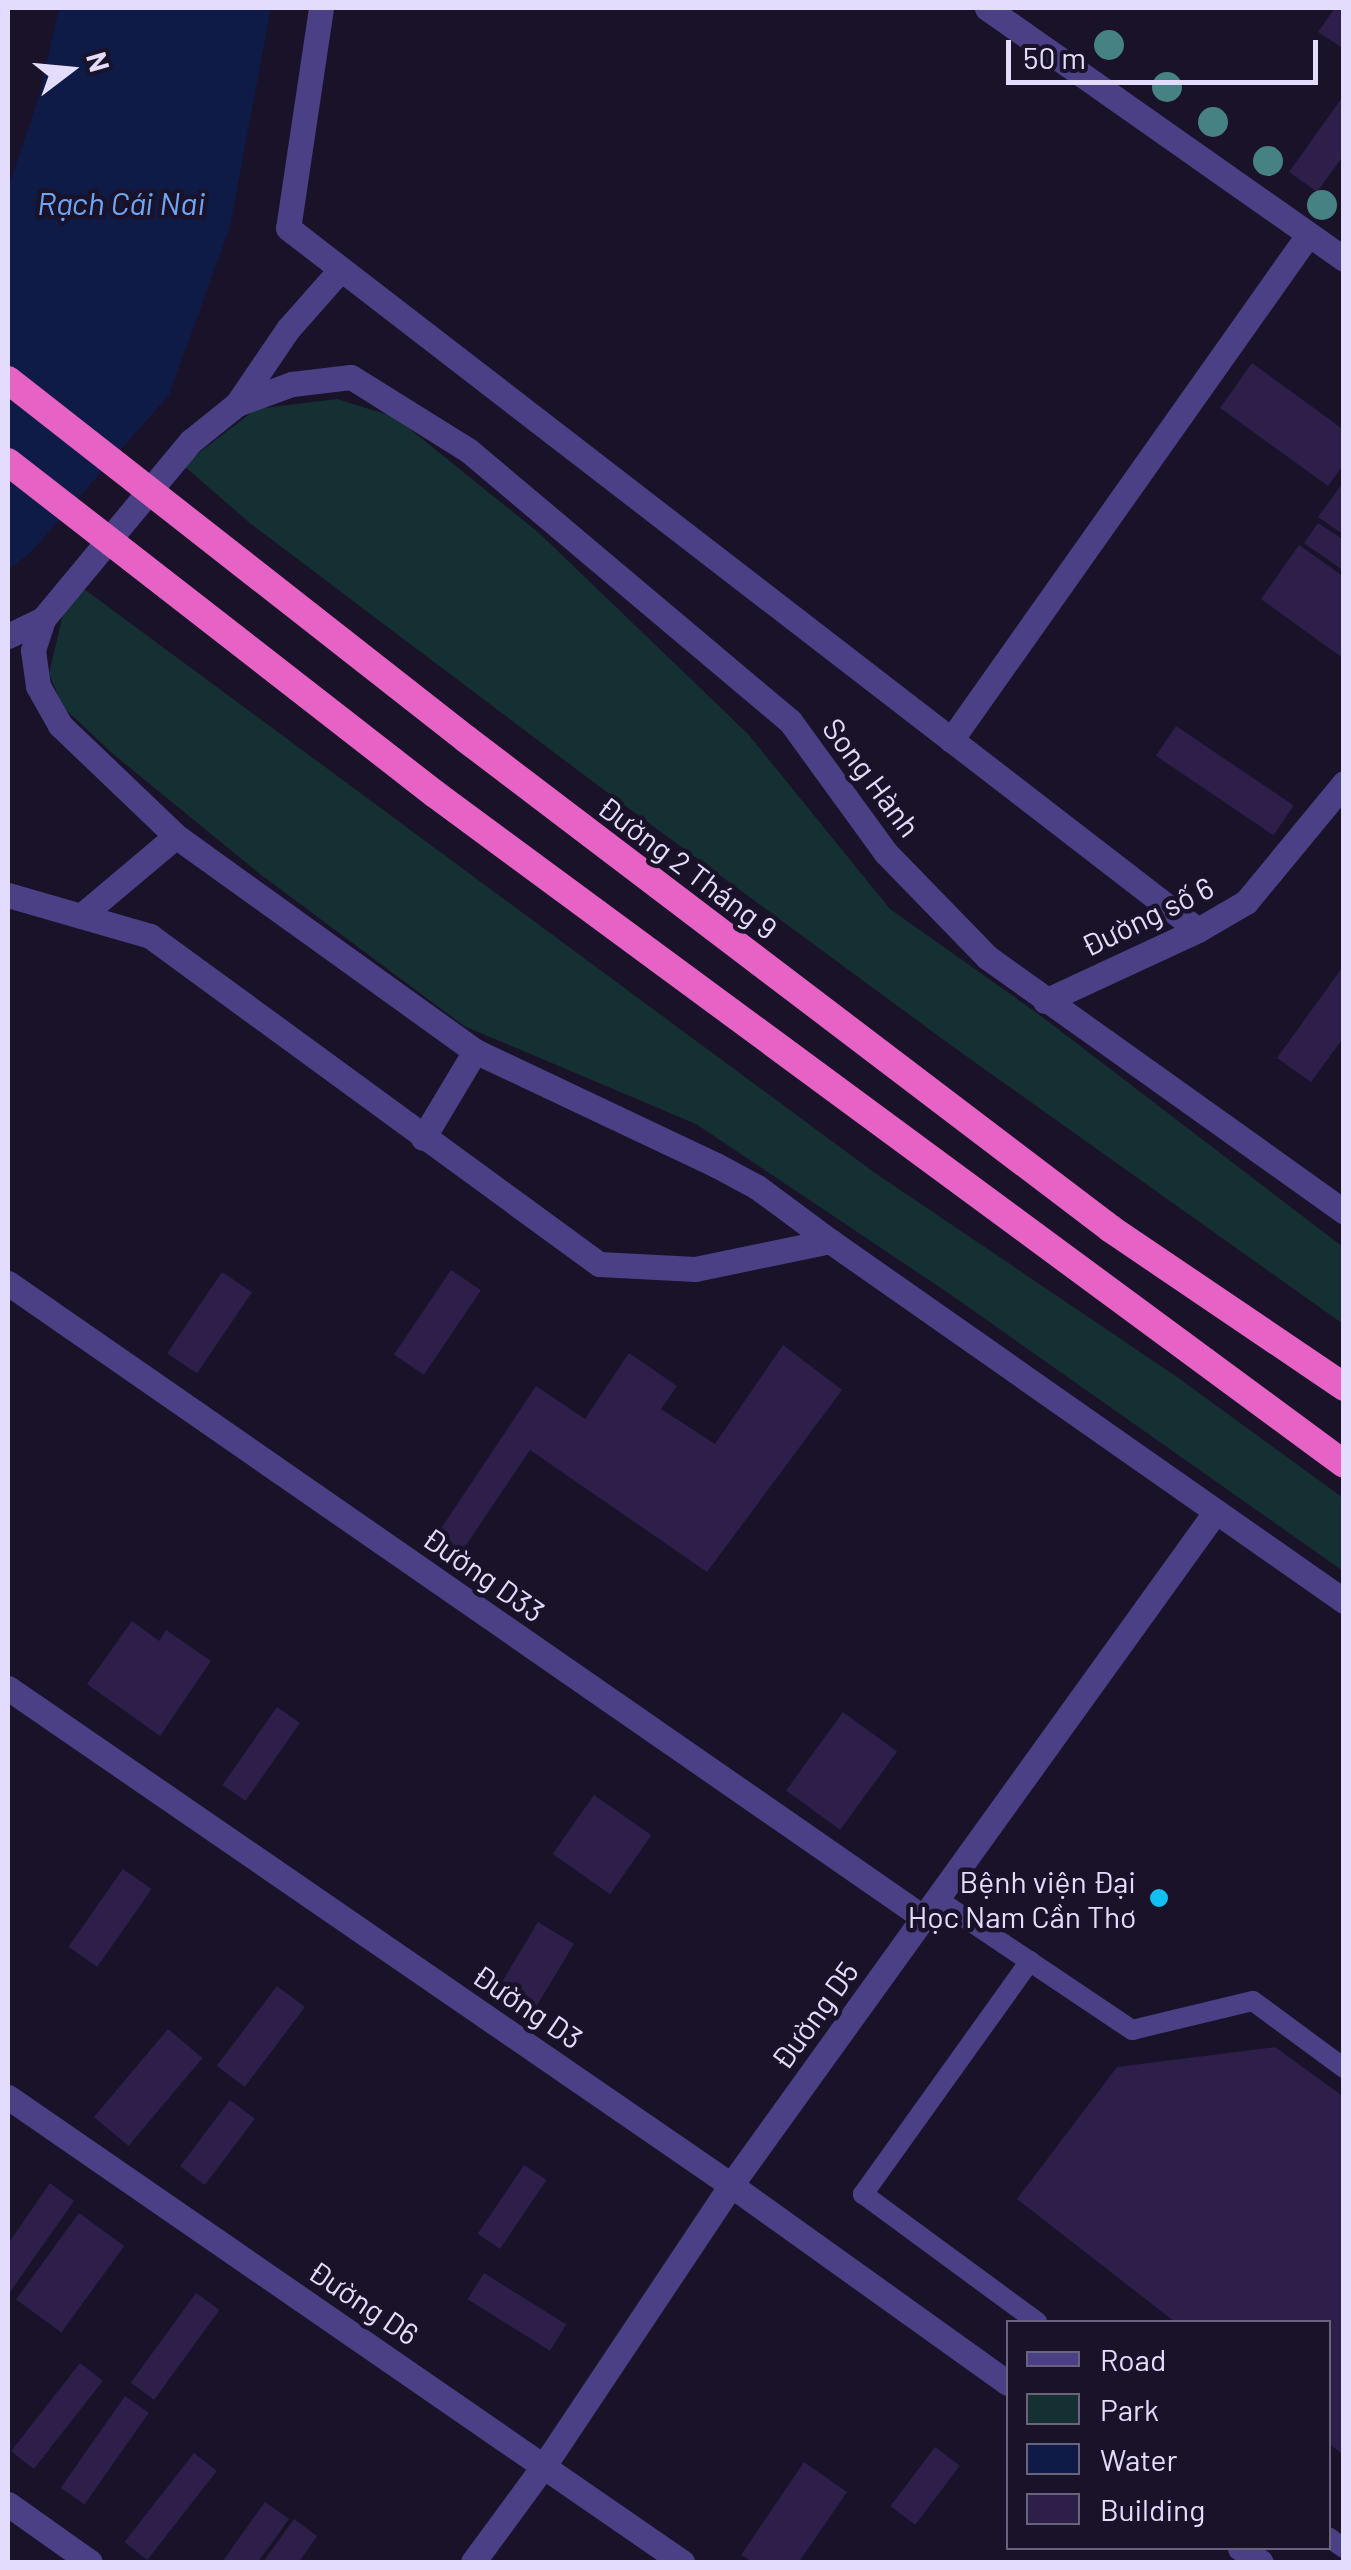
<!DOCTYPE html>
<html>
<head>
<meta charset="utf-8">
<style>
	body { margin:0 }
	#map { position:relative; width:1351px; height:2570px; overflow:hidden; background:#191229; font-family:Barlow,sans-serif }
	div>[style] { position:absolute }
	.green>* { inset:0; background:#153033 }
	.water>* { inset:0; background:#0e1b46 }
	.building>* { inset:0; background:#2d1f49; transform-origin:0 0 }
	.service>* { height:20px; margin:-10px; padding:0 10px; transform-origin:10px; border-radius:10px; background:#4b4085 }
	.minor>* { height:25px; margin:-12.5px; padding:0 12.5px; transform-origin:12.5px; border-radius:12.5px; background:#4b4085 }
	.trunk>* { height:28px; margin:-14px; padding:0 14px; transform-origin:14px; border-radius:14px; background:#e663c5 }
	.trunk-bridge>* { height:28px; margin:-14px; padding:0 14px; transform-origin:14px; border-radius:14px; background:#e663c5 }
	.trees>* { width:30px; height:30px; margin:-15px; border-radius:50%; background:#468183 }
	.dots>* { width:28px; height:28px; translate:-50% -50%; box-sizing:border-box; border:5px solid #191229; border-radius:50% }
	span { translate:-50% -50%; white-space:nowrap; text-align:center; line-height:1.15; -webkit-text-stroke:9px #191229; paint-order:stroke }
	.street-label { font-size:30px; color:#e4dcfd }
	.poi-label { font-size:30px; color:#e4dcfd }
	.right { translate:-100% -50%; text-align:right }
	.water-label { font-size:32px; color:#6fa7f8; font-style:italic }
	.frame { position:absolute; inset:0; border:10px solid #e4dcfd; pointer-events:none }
	.legend { position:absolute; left:1006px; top:2320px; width:325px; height:230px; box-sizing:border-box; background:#191229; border:2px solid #6a637e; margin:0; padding:12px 18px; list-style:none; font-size:30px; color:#e4dcfd }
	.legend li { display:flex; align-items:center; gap:20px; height:50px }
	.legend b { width:50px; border:2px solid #6a637e }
	.north { position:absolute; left:20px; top:20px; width:100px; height:100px; -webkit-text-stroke:8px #191229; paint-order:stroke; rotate:74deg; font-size:28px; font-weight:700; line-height:40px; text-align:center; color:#e4dcfd }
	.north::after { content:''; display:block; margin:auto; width:35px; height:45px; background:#e4dcfd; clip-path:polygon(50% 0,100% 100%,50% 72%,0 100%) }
	.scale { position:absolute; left:1006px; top:40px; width:312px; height:45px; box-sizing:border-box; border:5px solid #e4dcfd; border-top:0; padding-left:12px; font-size:30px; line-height:35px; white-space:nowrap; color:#e4dcfd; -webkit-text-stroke:8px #191229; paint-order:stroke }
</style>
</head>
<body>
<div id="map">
	<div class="green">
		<i style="clip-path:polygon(337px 399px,395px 417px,539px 533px,748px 734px,890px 909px,1037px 1013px,1343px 1247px,1343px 1324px,952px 1046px,604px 790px,251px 524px,183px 465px,256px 409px)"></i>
		<i style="clip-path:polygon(84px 589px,875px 1173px,1177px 1377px,1343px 1498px,1343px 1571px,944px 1290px,696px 1124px,464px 1026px,260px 874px,113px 754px,64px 708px,49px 674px,65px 605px)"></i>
	</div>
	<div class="water">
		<i style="clip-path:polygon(59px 8px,271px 8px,230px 227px,169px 395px,30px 553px,8px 570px,8px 188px,38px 100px)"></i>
	</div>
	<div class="building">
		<i style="clip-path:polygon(1335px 8px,1344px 8px,1344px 49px,1318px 32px)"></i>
		<i style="clip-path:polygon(1344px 95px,1344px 155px,1317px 192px,1289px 172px)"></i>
		<i style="clip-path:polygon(1252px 363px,1344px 430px,1344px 464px,1328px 486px,1220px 408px)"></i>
		<i style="clip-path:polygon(1344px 481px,1344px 535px,1318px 517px)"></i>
		<i style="clip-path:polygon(1318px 523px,1344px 540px,1344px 571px,1304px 543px)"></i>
		<i style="clip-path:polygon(1299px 545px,1344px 577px,1344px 659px,1261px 599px)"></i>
		<i style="left:1176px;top:726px;width:142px;height:36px;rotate:34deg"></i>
		<i style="clip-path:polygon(1344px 965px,1344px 1037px,1311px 1082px,1277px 1058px)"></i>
		<i style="left:451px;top:1270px;width:36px;height:102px;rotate:34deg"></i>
		<i style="left:222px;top:1272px;width:36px;height:98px;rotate:34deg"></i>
		<i style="clip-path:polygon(783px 1345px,842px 1390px,707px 1572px,530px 1450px,461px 1553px,436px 1536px,536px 1386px,585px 1419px,629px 1353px,677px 1386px,661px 1409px,715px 1444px)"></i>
		<i style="clip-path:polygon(132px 1621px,159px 1641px,166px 1630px,211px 1661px,160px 1736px,87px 1684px)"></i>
		<i style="left:277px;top:1707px;width:28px;height:95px;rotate:35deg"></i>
		<i style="left:843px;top:1712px;width:67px;height:97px;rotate:36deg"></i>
		<i style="left:594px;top:1795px;width:70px;height:72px;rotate:35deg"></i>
		<i style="left:123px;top:1869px;width:35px;height:95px;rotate:35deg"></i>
		<i style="left:538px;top:1922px;width:42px;height:75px;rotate:31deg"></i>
		<i style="left:277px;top:1986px;width:35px;height:100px;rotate:37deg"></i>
		<i style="left:168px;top:2029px;width:45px;height:115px;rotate:40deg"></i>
		<i style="clip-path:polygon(1275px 2047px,1344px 2097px,1344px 2455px,1328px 2443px,1328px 2322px,1175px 2322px,1017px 2199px,1117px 2067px)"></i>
		<i style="left:230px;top:2100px;width:31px;height:83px;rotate:37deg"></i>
		<i style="left:524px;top:2165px;width:27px;height:83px;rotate:34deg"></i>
		<i style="clip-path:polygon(50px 2183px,74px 2201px,10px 2292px,8px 2244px)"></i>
		<i style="left:79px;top:2213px;width:56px;height:107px;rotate:36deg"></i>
		<i style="left:484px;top:2273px;width:97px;height:31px;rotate:32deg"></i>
		<i style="left:196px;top:2293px;width:29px;height:111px;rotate:36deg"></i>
		<i style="left:80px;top:2363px;width:29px;height:112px;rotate:38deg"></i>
		<i style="left:125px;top:2396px;width:29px;height:112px;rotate:35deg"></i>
		<i style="left:935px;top:2447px;width:31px;height:74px;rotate:37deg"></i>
		<i style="left:194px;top:2453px;width:29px;height:113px;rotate:38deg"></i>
		<i style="clip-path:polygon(804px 2462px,847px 2492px,799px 2562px,753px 2562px,741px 2555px)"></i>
		<i style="clip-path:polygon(265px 2502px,289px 2519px,258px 2562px,222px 2562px)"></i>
		<i style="clip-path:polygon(294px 2519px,317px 2536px,299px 2562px,263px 2562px)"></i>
	</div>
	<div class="service">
		<i style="left:937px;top:1899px;width:235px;rotate:33.9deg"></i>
		<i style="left:1132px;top:2030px;width:124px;rotate:-13.5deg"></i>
		<i style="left:1253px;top:2001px;width:113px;rotate:36.4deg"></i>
		<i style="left:1030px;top:1961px;width:287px;rotate:125.6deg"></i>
		<i style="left:863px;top:2194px;width:216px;rotate:36.3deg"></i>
		<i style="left:1328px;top:2537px;width:19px;rotate:35deg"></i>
	</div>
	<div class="minor">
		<i style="left:321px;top:8px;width:222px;rotate:98.5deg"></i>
		<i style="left:288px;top:228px;width:1149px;rotate:37.65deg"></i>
		<i style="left:987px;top:8px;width:436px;rotate:35.1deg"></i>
		<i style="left:237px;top:404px;width:91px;rotate:-55.8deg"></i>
		<i style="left:288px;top:329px;width:80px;rotate:-48.5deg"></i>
		<i style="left:8px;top:636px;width:39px;rotate:-26deg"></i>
		<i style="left:951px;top:740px;width:618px;rotate:-54.74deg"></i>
		<i style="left:8px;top:895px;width:148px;rotate:16.1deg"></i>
		<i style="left:150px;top:936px;width:556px;rotate:36.15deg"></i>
		<i style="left:599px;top:1264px;width:96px;rotate:3deg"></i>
		<i style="left:695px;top:1269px;width:138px;rotate:-11.7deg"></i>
		<i style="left:830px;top:1241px;width:628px;rotate:35.01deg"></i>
		<i style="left:81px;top:916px;width:124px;rotate:-40.1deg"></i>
		<i style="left:1045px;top:1001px;width:169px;rotate:-24.9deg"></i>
		<i style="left:1198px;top:930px;width:56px;rotate:-30.3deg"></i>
		<i style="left:1246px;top:902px;width:154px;rotate:-50.5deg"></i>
		<i style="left:423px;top:1138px;width:101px;rotate:-59.1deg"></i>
		<i style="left:830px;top:1241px;width:91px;rotate:-143.5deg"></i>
		<i style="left:757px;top:1187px;width:47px;rotate:-151.8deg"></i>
		<i style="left:716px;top:1165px;width:267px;rotate:-154.7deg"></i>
		<i style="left:475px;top:1051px;width:368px;rotate:-144.3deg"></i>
		<i style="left:176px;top:836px;width:161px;rotate:-136.3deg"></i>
		<i style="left:60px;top:725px;width:45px;rotate:-119.4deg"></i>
		<i style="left:38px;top:686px;width:36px;rotate:-98deg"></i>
		<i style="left:33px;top:650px;width:33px;rotate:-72deg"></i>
		<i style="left:43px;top:619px;width:231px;rotate:-50.3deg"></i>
		<i style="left:191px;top:441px;width:59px;rotate:-38.8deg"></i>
		<i style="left:237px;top:404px;width:59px;rotate:-20deg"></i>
		<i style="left:292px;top:384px;width:59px;rotate:-6.8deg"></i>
		<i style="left:351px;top:377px;width:138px;rotate:32deg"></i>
		<i style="left:468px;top:450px;width:421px;rotate:40.1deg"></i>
		<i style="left:790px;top:721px;width:163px;rotate:54deg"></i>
		<i style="left:886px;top:853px;width:145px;rotate:45.8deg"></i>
		<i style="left:987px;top:957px;width:439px;rotate:35.5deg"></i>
		<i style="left:8px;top:1283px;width:1115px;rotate:34.73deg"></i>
		<i style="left:8px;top:1688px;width:877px;rotate:34.51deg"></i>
		<i style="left:731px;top:2185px;width:340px;rotate:35.6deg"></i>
		<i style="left:8px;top:2097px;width:819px;rotate:34.6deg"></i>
		<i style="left:8px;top:2504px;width:100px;rotate:35.3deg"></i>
		<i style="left:1240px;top:2548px;width:25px;rotate:34deg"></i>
		<i style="left:473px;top:2562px;width:122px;rotate:-53.7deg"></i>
		<i style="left:545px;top:2464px;width:335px;rotate:-56.3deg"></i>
		<i style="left:731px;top:2185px;width:830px;rotate:-54.26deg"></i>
	</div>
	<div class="trunk">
		<i style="left:466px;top:739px;width:810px;rotate:37.22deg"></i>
		<i style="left:1111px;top:1229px;width:282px;rotate:34.1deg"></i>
		<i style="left:435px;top:794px;width:1129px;rotate:36.39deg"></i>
	</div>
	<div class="trunk-bridge">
		<i style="left:8px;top:380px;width:582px;rotate:38.09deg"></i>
		<i style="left:8px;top:462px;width:541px;rotate:37.87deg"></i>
	</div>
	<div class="trees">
		<i style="left:1109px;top:45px"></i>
		<i style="left:1167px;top:87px"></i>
		<i style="left:1213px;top:122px"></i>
		<i style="left:1268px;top:161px"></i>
		<i style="left:1322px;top:205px"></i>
	</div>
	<div class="dots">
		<i style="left:1159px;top:1898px;background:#12bff3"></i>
	</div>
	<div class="street-label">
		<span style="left:872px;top:777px;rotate:53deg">Song Hành</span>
		<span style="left:688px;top:867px;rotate:37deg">Đường 2 Tháng 9</span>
		<span style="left:1147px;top:916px;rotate:-26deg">Đường số 6</span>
		<span style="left:484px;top:1574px;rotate:35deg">Đường D33</span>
		<span style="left:528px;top:2006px;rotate:34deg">Đường D3</span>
		<span style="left:814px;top:2015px;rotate:-54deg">Đường D5</span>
		<span style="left:364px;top:2302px;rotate:34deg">Đường D6</span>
	</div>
	<div class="poi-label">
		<span class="right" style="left:1136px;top:1898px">Bệnh viện Đại<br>Học Nam Cần Thơ</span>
	</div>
	<div class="water-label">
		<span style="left:121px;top:202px">Rạch Cái Nai</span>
	</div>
	<div class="frame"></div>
	<ul class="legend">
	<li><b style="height:12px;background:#4b4085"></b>Road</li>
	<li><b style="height:28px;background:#153033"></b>Park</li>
	<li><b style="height:28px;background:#0e1b46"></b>Water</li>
	<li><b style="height:28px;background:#2d1f49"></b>Building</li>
	</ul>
	<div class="north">N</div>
	<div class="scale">50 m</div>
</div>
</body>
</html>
